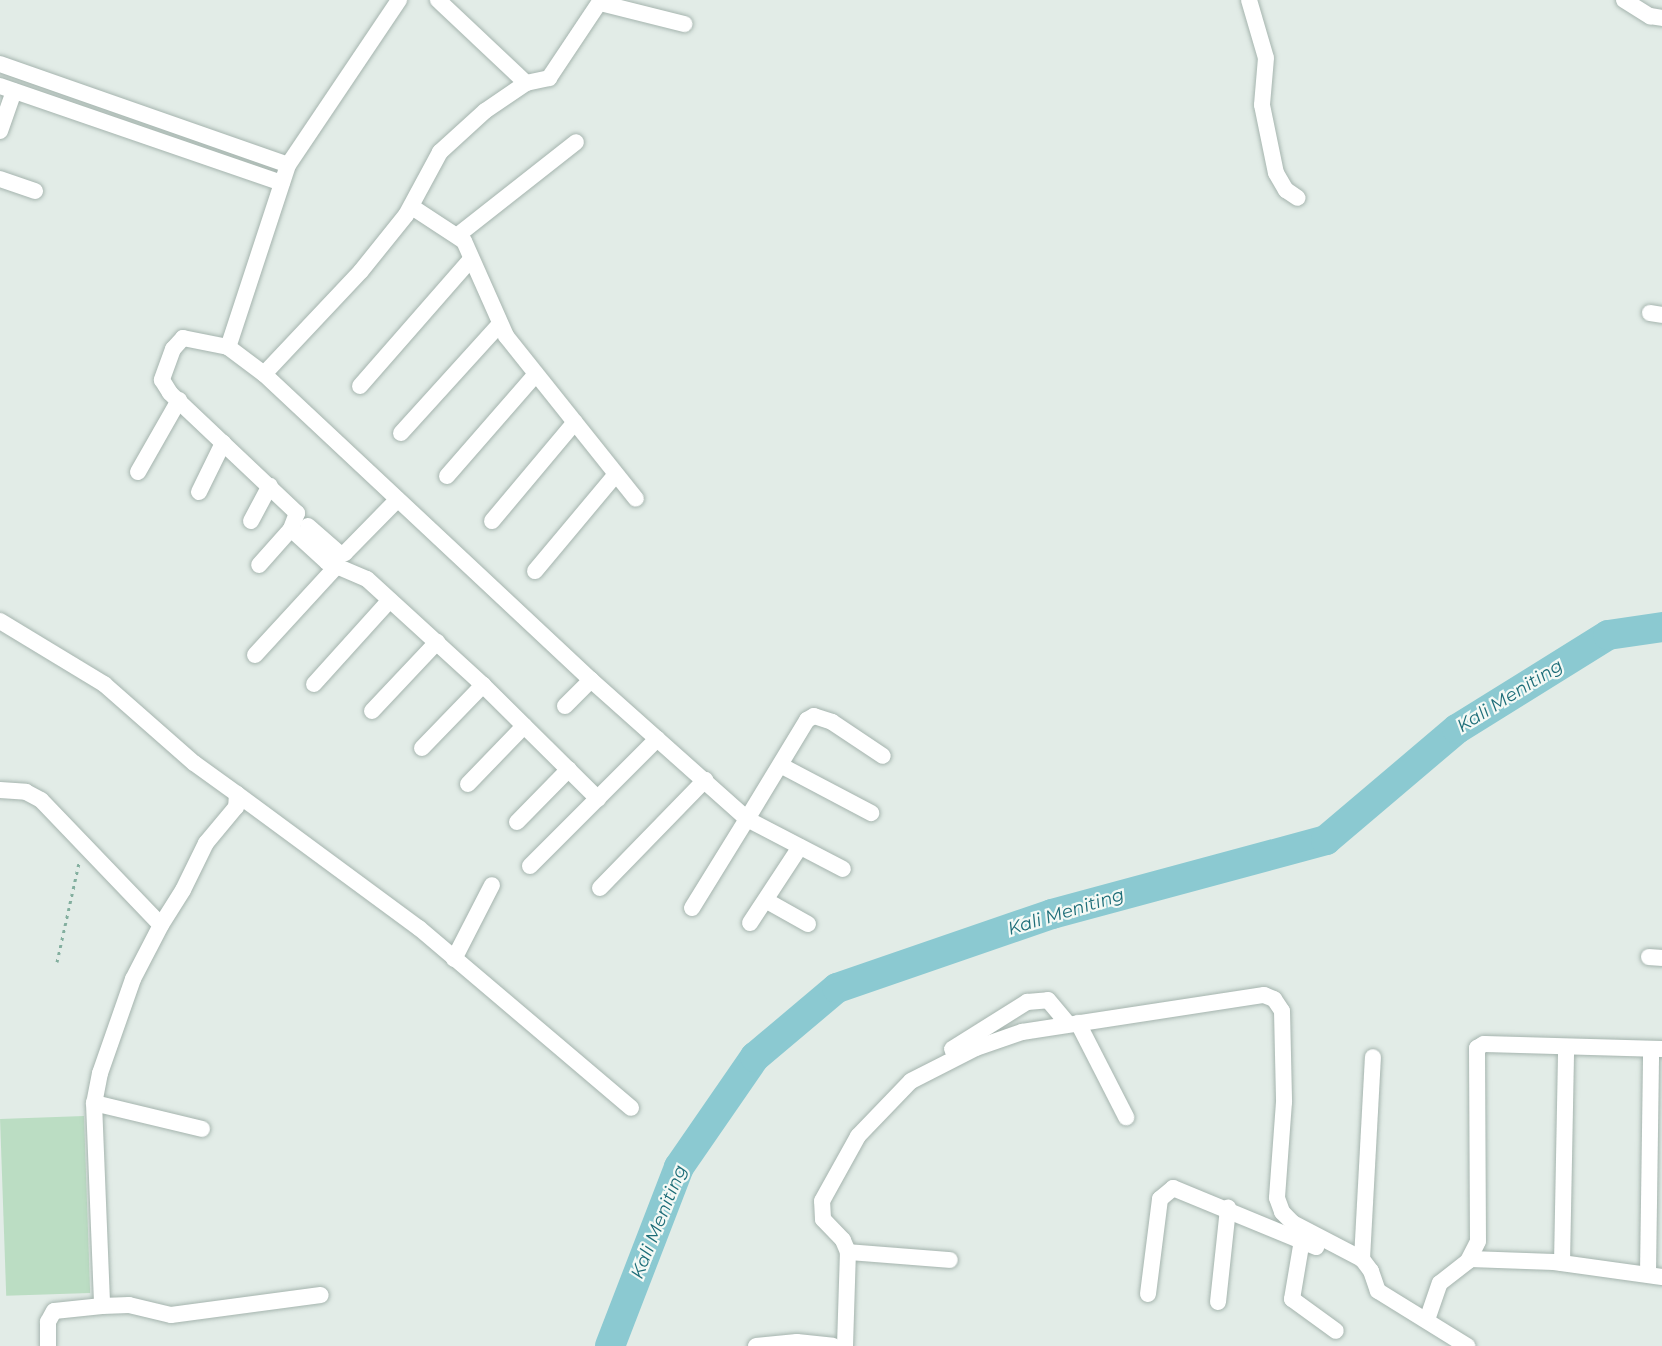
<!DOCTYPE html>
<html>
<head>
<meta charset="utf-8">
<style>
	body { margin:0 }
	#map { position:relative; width:1662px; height:1346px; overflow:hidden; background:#e2ece7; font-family:Montserrat,sans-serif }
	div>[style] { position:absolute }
	.green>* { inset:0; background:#bbddc3; transform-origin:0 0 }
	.river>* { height:30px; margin:-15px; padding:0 15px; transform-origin:15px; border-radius:15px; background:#8bc9d1 }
	.path>* { height:3px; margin-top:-1.5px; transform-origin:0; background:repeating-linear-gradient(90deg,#83af9f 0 3px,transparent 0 7.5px) }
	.roads { filter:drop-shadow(0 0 2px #a5b4ae) drop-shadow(0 0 2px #a5b4ae) }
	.minor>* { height:16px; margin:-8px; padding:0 8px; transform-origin:8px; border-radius:8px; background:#fff }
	span { translate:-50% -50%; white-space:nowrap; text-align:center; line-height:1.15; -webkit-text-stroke:4.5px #f3f9f5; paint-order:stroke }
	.water-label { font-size:18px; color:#1d6d78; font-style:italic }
</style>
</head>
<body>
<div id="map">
	<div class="green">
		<i style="left:84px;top:1116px;width:177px;height:84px;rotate:88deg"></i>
	</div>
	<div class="river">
		<i style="left:610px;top:1346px;width:192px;rotate:-68.9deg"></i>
		<i style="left:679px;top:1167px;width:134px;rotate:-55.4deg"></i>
		<i style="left:755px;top:1057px;width:107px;rotate:-40.1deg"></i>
		<i style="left:837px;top:988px;width:227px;rotate:-19deg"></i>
		<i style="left:1052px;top:914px;width:284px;rotate:-15.1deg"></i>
		<i style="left:1326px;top:840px;width:172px;rotate:-40.3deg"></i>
		<i style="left:1457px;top:729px;width:178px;rotate:-31.9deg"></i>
		<i style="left:1608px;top:635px;width:55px;rotate:-8.4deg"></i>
	</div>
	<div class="path">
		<i style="left:57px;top:962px;width:101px;rotate:-77.5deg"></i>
	</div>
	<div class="roads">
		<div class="minor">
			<i style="left:399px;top:0;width:199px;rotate:123.9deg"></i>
			<i style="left:288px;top:165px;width:192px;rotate:108.2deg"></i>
			<i style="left:228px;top:347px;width:45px;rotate:36.9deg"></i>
			<i style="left:264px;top:374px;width:448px;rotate:43.1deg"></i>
			<i style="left:591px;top:680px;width:209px;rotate:41.7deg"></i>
			<i style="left:747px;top:819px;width:116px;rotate:-58.8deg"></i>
			<i style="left:807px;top:720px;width:8px;rotate:-30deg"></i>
			<i style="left:814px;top:716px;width:19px;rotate:18deg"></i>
			<i style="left:832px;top:722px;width:61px;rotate:33.7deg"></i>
			<i style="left:438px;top:0;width:121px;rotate:43.3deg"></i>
			<i style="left:1249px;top:0;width:60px;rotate:73.7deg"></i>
			<i style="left:1266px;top:58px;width:47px;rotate:94.9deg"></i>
			<i style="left:1262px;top:105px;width:69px;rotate:78.4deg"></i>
			<i style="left:1276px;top:173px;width:20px;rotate:60deg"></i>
			<i style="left:1286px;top:190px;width:14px;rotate:34deg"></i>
			<i style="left:1624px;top:0;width:31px;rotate:32deg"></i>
			<i style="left:1650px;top:16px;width:12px;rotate:9deg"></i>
			<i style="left:600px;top:3px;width:87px;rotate:14deg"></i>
			<i style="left:0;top:64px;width:305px;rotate:19.3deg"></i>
			<i style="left:0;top:86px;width:298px;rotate:19deg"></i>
			<i style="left:0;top:131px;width:42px;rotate:-70.7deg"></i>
			<i style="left:0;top:179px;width:37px;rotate:19deg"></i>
			<i style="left:412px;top:207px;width:62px;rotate:33.2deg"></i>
			<i style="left:464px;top:241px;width:104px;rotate:66.1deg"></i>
			<i style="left:506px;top:336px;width:208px;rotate:51.4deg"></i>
			<i style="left:458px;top:235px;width:150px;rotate:-38.2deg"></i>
			<i style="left:1650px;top:313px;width:12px;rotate:9deg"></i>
			<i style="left:228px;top:347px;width:46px;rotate:-168.7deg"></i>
			<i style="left:183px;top:338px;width:15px;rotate:132deg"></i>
			<i style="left:173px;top:349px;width:33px;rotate:110deg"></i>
			<i style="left:162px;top:380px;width:15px;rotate:58deg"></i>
			<i style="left:170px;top:393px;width:175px;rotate:43.4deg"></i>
			<i style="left:297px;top:513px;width:17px;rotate:111deg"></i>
			<i style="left:291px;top:529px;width:48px;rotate:131.6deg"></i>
			<i style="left:264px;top:374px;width:141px;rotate:-46.7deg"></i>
			<i style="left:361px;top:271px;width:72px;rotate:-51.2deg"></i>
			<i style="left:406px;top:215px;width:72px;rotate:-61.6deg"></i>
			<i style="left:440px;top:152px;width:61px;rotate:-42.3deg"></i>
			<i style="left:485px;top:111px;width:50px;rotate:-34.3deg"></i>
			<i style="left:526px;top:83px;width:24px;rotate:-12deg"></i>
			<i style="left:549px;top:78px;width:94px;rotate:-56.3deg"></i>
			<i style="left:360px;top:386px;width:169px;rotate:-48.8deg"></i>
			<i style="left:401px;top:433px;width:147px;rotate:-47.8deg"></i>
			<i style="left:138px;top:472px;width:83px;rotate:-60.3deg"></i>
			<i style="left:447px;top:476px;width:135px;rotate:-48.9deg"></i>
			<i style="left:199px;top:492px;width:55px;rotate:-63.9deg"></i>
			<i style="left:251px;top:521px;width:40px;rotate:-62deg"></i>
			<i style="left:492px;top:521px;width:129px;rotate:-50deg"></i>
			<i style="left:308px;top:526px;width:43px;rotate:41.2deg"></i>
			<i style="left:340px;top:554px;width:5px;rotate:-11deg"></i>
			<i style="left:345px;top:553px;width:74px;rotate:-45.5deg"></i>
			<i style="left:291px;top:529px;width:49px;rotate:42.5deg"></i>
			<i style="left:327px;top:562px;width:43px;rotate:23deg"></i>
			<i style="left:367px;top:579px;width:157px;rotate:42.4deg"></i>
			<i style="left:483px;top:685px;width:162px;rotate:44.7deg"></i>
			<i style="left:535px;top:571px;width:126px;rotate:-50.1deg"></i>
			<i style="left:0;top:621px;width:122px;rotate:31.2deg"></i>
			<i style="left:104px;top:684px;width:120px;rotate:41.3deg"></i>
			<i style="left:194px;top:763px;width:53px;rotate:35.8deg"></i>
			<i style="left:237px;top:794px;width:13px;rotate:94deg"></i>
			<i style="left:236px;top:807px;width:47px;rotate:129.8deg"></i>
			<i style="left:206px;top:843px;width:52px;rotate:116.1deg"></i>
			<i style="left:183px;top:890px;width:41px;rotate:122.2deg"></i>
			<i style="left:255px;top:655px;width:120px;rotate:-47.4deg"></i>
			<i style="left:314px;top:684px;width:113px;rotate:-47.9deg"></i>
			<i style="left:565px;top:706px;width:37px;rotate:-45deg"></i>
			<i style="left:372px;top:711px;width:95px;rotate:-46.7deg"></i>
			<i style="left:422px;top:748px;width:88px;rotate:-45.9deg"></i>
			<i style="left:782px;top:766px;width:101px;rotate:27.8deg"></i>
			<i style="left:468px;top:784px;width:81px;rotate:-46deg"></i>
			<i style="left:0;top:790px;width:26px;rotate:4deg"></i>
			<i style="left:26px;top:792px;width:17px;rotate:28deg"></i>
			<i style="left:41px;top:800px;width:173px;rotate:46.2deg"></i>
			<i style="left:161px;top:925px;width:61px;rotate:117.4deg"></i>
			<i style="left:133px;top:979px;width:100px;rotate:109.3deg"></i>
			<i style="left:100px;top:1073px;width:31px;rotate:101deg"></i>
			<i style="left:94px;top:1103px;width:203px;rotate:87.7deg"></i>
			<i style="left:102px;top:1306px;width:48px;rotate:174.1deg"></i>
			<i style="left:54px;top:1311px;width:13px;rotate:119deg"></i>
			<i style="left:48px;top:1322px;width:24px;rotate:90deg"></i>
			<i style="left:237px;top:794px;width:226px;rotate:36.4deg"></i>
			<i style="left:419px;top:928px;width:278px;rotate:40.3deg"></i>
			<i style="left:517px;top:822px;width:74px;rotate:-45.5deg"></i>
			<i style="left:530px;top:866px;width:180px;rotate:-45deg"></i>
			<i style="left:600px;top:888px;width:151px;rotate:-45.8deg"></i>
			<i style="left:767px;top:901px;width:47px;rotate:29.3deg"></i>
			<i style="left:692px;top:908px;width:105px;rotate:-58.3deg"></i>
			<i style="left:747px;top:819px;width:108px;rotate:27.5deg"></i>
			<i style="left:750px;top:923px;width:91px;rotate:-56.7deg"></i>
			<i style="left:1649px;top:957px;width:13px;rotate:4deg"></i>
			<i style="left:454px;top:959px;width:83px;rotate:-62.8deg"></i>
			<i style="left:1078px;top:1023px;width:106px;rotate:62.9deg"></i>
			<i style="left:952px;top:1049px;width:89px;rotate:-32.1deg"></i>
			<i style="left:1027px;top:1002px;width:21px;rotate:-5deg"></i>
			<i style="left:1048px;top:1000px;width:31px;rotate:50deg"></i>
			<i style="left:94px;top:1103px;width:111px;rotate:13.5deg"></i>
			<i style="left:1302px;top:1240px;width:60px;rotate:99.6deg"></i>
			<i style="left:1292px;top:1299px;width:54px;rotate:36deg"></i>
			<i style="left:848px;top:1252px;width:102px;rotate:4.5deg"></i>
			<i style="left:1362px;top:1259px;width:202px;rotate:-86.9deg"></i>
			<i style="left:1470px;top:1259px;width:84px;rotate:2deg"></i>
			<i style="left:1554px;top:1262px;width:109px;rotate:7.9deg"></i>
			<i style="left:1562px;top:1263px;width:216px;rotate:-88.9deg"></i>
			<i style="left:1648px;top:1274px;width:225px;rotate:-89.2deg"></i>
			<i style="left:1148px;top:1294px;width:96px;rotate:-82.8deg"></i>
			<i style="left:1160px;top:1199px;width:17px;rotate:-40deg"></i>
			<i style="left:1173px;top:1188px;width:155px;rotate:22.4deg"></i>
			<i style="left:1218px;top:1302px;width:95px;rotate:-83.9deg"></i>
			<i style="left:102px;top:1306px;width:27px;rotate:-2deg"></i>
			<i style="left:129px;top:1305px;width:43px;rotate:13.4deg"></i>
			<i style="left:171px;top:1315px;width:151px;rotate:-7.6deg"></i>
			<i style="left:1427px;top:1320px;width:39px;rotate:-71deg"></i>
			<i style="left:1440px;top:1283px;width:36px;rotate:-38deg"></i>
			<i style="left:1468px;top:1261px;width:22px;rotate:-63deg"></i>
			<i style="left:1478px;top:1241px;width:193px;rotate:-90.3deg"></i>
			<i style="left:1477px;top:1048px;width:8px;rotate:-30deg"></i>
			<i style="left:1484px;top:1044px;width:178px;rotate:1.6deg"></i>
			<i style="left:756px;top:1346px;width:41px;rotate:-5.6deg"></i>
			<i style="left:797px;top:1342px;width:36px;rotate:6deg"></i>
			<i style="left:845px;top:1346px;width:94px;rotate:-88.2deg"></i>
			<i style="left:848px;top:1252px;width:13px;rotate:-113deg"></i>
			<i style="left:843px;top:1240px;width:29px;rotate:-134deg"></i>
			<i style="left:823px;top:1219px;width:18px;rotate:-93deg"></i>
			<i style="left:822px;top:1201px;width:74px;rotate:-61deg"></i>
			<i style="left:858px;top:1136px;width:76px;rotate:-46.1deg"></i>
			<i style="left:911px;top:1081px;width:73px;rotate:-26.9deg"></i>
			<i style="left:976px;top:1048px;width:49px;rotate:-19.2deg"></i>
			<i style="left:1022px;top:1032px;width:245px;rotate:-8.7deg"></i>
			<i style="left:1264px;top:995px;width:11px;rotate:22deg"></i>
			<i style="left:1274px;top:999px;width:14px;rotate:56deg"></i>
			<i style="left:1282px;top:1011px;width:91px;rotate:88.7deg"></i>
			<i style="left:1284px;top:1102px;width:96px;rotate:94.2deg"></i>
			<i style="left:1277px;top:1198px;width:15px;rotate:70deg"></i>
			<i style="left:1282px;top:1212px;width:16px;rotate:45deg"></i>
			<i style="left:1293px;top:1223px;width:78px;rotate:27.6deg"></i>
			<i style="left:1362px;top:1259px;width:15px;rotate:53deg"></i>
			<i style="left:1371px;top:1271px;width:21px;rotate:71deg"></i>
			<i style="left:1378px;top:1291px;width:105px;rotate:31.7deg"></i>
		</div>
	</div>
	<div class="water-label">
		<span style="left:1510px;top:696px;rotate:-32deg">Kali Meniting</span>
		<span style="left:1066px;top:912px;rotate:-17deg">Kali Meniting</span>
		<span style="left:659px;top:1222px;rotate:-68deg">Kali Meniting</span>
	</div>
</div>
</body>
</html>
